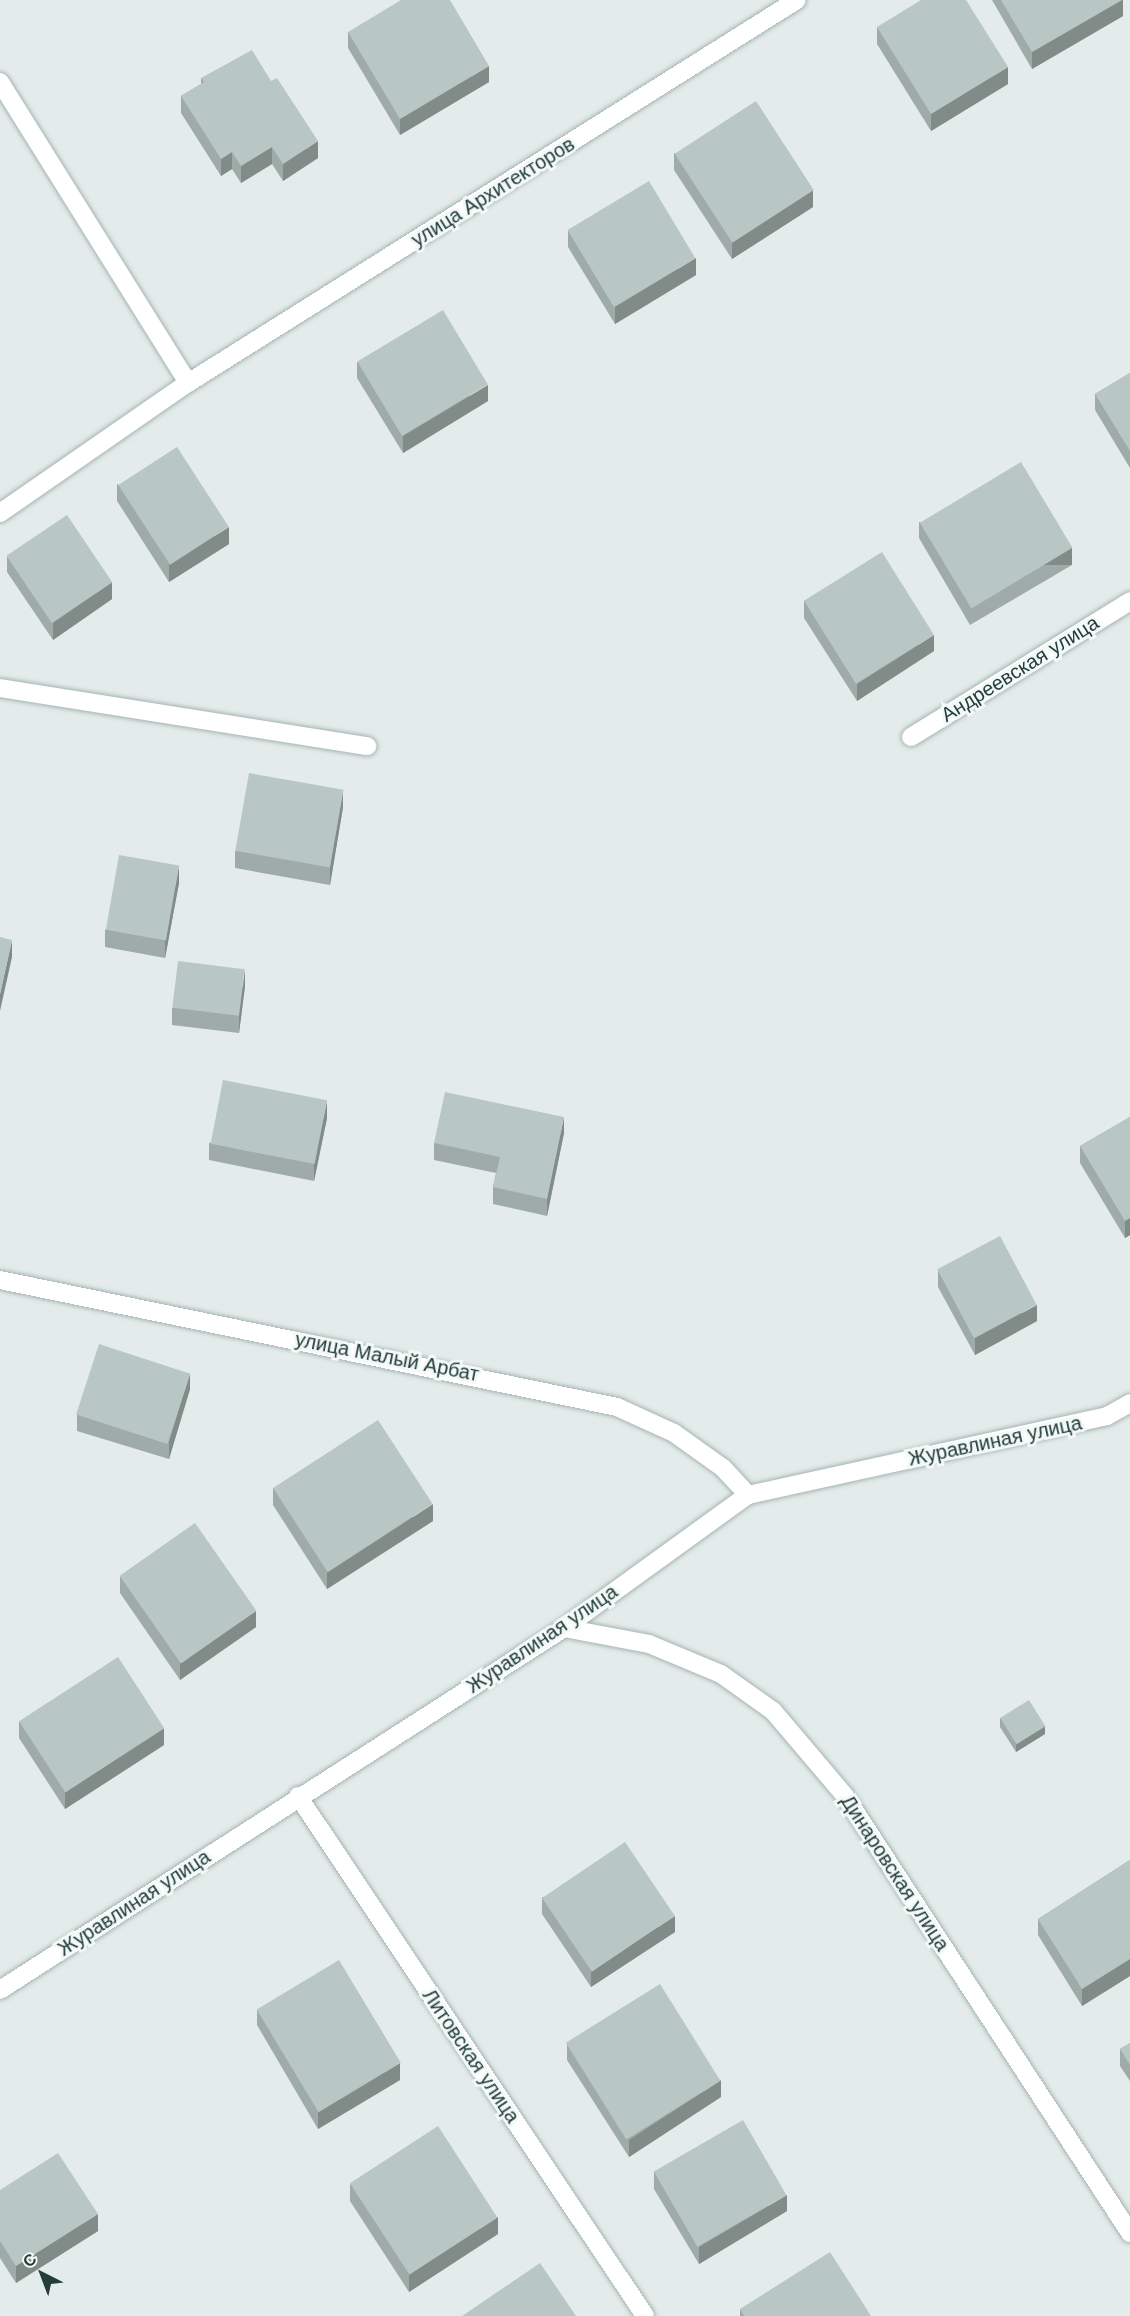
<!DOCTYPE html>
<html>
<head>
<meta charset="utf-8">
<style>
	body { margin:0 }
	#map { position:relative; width:1130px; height:2316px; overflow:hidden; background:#e3ecea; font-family:Helvetica,sans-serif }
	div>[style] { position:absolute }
	.roads { filter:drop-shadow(0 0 2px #a6b4b2) drop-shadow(0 0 2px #a6b4b2) }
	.minor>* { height:18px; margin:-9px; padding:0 9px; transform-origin:9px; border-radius:9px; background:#fff }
	.wall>* { inset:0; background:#9eaba8 }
	.shaded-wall>* { inset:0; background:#818b88; transform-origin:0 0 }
	.building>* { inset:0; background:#b8c7c3; transform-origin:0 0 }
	span { translate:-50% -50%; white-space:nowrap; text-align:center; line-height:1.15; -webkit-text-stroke:6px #f3f9f7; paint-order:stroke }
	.street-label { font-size:20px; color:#233d3b }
	.north { position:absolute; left:12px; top:2244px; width:60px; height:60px; -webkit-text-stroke:4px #f3f9f7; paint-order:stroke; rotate:318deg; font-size:16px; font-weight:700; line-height:24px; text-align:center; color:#233d3b }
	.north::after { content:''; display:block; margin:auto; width:21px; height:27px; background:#233d3b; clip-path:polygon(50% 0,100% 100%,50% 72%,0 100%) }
</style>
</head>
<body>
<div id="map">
	<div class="roads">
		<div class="minor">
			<i style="left:0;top:82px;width:355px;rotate:58deg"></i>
			<i style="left:0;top:513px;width:229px;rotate:-34.7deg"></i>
			<i style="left:188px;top:383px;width:719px;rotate:-32.17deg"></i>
			<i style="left:0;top:688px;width:372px;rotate:9deg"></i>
			<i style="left:911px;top:737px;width:258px;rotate:-31.8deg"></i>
			<i style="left:0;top:1280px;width:630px;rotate:11.63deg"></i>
			<i style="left:617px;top:1407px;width:63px;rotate:24.5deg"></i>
			<i style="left:674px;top:1433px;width:60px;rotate:35.5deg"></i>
			<i style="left:723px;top:1468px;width:37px;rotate:47deg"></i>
			<i style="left:564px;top:1628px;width:86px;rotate:10.7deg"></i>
			<i style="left:649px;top:1644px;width:78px;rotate:22.6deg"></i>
			<i style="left:721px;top:1674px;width:64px;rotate:35.4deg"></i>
			<i style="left:773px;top:1711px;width:111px;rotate:49.7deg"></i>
			<i style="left:845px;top:1796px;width:522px;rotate:56.89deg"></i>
			<i style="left:298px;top:1796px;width:625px;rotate:56.28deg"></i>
			<i style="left:0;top:1990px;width:670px;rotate:-32.69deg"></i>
			<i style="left:564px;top:1628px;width:227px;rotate:-35.9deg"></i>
			<i style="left:748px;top:1495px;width:368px;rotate:-12.4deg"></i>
			<i style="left:1107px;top:1416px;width:26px;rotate:-29deg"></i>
		</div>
	</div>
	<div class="wall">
		<i style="clip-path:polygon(992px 0,1123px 0,1123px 16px,1032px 69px)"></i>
		<i style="clip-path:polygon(877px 27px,1008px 84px,931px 131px,877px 44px)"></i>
		<i style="clip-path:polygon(348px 32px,489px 82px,400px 135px,348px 48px)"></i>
		<i style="clip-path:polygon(201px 78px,318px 158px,283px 181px,272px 164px,241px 183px,232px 169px,221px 176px,181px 113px,181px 96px,201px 84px)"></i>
		<i style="clip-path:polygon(674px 153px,813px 207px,732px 259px,674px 170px)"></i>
		<i style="clip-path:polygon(568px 230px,696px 275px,615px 324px,568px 247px)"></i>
		<i style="clip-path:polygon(357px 362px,488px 401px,403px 453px,357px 378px)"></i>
		<i style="clip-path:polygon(1130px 373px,1130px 468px,1095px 410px,1095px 394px)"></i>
		<i style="clip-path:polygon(117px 484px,229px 544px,169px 582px,117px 501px)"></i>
		<i style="clip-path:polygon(919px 522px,1072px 565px,970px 625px,919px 538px)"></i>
		<i style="clip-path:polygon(7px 556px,112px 599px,53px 640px,7px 572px)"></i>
		<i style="clip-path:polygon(804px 601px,934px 651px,857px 701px,804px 618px)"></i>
		<i style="clip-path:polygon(343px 807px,330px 885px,235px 868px,235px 851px)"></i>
		<i style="clip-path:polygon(179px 883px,165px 958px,105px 947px,105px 930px)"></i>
		<i style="clip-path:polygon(245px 986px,239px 1033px,172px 1025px,172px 1008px)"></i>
		<i style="clip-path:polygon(1130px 1117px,1130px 1235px,1125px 1238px,1080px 1163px,1080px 1146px)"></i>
		<i style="clip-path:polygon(327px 1118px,314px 1181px,209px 1160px,209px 1143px)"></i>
		<i style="clip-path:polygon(564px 1133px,547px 1216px,493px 1204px,493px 1187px,496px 1173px,434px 1160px,434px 1143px)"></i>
		<i style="clip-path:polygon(938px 1270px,1037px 1321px,975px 1355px,938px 1287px)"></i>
		<i style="clip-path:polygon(190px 1389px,169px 1459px,77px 1431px,77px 1415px)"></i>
		<i style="clip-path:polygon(273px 1488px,433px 1521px,327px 1589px,273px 1505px)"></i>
		<i style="clip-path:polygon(120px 1576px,256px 1627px,180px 1680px,120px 1593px)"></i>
		<i style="clip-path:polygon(1000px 1718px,1045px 1734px,1016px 1752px,1000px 1727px)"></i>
		<i style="clip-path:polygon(19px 1721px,164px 1745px,65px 1809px,19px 1738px)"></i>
		<i style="clip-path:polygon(1130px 1860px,1130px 1976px,1082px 2006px,1038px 1935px,1038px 1919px)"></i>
		<i style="clip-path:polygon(542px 1897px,675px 1932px,591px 1987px,542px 1914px)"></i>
		<i style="clip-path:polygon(257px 2009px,400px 2080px,318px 2129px,257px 2025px)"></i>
		<i style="clip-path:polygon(1130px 2043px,1130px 2081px,1120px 2066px,1120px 2049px)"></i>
		<i style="clip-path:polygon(567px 2044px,721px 2097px,629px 2157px,567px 2060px)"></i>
		<i style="clip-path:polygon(654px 2172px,787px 2211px,699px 2264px,654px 2189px)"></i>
		<i style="clip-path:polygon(350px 2184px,498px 2234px,409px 2292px,350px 2201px)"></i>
		<i style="clip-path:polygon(0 2190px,98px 2231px,16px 2283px,0 2258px)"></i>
		<i style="clip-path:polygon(740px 2309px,871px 2316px,740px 2316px)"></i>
	</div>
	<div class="shaded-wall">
		<i style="clip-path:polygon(1122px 0,1123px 0,1123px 16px,1032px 69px,1032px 52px)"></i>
		<i style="clip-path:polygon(489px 66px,489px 82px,400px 135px,400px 119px)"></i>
		<i style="clip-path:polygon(1008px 67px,1008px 84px,931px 131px,931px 114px)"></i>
		<i style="clip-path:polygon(318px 141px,318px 158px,283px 181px,283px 164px)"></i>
		<i style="clip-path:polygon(272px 147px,272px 164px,241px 183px,241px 166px)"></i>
		<i style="clip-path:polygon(232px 152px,232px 169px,221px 176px,221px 159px)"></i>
		<i style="clip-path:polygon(813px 190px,813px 207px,732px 259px,732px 242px)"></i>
		<i style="clip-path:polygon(696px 258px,696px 275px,615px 324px,615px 307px)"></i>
		<i style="clip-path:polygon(488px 385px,488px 401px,403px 453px,403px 436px)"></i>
		<i style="clip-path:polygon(229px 527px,229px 544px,169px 582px,169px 565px)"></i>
		<i style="left:1072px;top:548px;width:17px;height:118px;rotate:90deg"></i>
		<i style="clip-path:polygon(112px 582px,112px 599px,53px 640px,53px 623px)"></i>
		<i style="clip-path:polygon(934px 635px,934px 651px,857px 701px,857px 684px)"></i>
		<i style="clip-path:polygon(343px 790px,343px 807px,330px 885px,330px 868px)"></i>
		<i style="clip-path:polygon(179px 866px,179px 883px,165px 958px,165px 941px)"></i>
		<i style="clip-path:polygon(12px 940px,12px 957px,0 1011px,0 994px)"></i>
		<i style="clip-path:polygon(245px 969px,245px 986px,239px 1033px,239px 1017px)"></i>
		<i style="clip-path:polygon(327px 1101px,327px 1118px,314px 1181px,314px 1164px)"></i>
		<i style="clip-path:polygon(564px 1117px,564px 1133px,547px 1216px,547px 1199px)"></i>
		<i style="clip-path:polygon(1130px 1218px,1130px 1235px,1125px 1238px,1125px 1221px)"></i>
		<i style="clip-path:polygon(1037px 1305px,1037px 1321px,975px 1355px,975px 1338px)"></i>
		<i style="clip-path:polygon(190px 1373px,190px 1389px,169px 1459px,169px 1442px)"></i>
		<i style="clip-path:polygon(433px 1504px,433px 1521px,327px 1589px,327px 1573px)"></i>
		<i style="clip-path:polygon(256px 1611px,256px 1627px,180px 1680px,180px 1663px)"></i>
		<i style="clip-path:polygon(1045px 1726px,1045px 1734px,1016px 1752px,1016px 1744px)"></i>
		<i style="clip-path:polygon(164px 1728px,164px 1745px,65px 1809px,65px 1792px)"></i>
		<i style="clip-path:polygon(675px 1916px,675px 1932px,591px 1987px,591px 1971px)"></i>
		<i style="clip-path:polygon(1130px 1959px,1130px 1976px,1082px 2006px,1082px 1989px)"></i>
		<i style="clip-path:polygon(400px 2063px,400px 2080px,318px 2129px,318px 2112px)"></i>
		<i style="clip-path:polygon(721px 2080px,721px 2097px,629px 2157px,629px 2140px)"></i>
		<i style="clip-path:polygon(787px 2195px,787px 2211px,699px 2264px,699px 2247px)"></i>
		<i style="clip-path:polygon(98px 2214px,98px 2231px,16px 2283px,16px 2266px)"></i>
		<i style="clip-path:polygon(498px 2217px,498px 2234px,409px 2292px,409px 2275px)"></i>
	</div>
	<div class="building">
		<i style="clip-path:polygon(401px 0,450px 0,489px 66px,400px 119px,348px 32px)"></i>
		<i style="clip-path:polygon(921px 0,966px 0,1008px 67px,931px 114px,877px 27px)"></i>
		<i style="clip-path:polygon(1001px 0,1122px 0,1032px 52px)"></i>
		<i style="clip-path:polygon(252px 50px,271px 81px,277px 78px,318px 141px,283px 164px,272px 147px,241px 166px,232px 152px,221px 159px,181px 96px,204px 82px,201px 78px)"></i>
		<i style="left:756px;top:101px;width:106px;height:97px;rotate:57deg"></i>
		<i style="left:649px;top:181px;width:90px;height:95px;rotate:59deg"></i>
		<i style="left:443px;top:310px;width:87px;height:100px;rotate:59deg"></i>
		<i style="clip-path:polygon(1130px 373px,1130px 451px,1095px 394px)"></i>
		<i style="left:177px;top:447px;width:95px;height:70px;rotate:57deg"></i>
		<i style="left:1021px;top:462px;width:100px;height:118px;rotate:59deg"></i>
		<i style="left:67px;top:515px;width:81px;height:73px;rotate:56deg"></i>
		<i style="left:882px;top:552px;width:98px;height:92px;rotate:58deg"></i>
		<i style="left:249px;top:773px;width:96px;height:79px;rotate:10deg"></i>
		<i style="left:119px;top:855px;width:61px;height:76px;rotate:10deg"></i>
		<i style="clip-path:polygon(0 937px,12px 940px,0 994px)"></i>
		<i style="left:178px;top:961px;width:67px;height:47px;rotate:7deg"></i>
		<i style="left:223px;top:1080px;width:106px;height:65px;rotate:11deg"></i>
		<i style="clip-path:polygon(445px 1092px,564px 1117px,547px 1199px,493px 1187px,500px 1157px,434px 1143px)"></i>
		<i style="clip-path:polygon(1130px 1117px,1130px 1218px,1125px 1221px,1080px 1146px)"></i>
		<i style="left:1000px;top:1236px;width:78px;height:71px;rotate:62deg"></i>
		<i style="left:99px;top:1344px;width:96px;height:74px;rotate:18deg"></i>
		<i style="left:378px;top:1420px;width:100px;height:125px;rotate:57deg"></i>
		<i style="left:195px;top:1523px;width:107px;height:92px;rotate:55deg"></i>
		<i style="left:118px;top:1657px;width:85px;height:118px;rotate:57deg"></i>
		<i style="left:1029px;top:1700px;width:31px;height:34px;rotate:58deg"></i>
		<i style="left:625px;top:1842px;width:89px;height:100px;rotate:56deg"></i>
		<i style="clip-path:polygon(1130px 1860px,1130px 1959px,1082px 1989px,1038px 1919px)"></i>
		<i style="left:339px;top:1960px;width:120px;height:96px;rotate:59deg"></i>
		<i style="left:660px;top:1984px;width:114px;height:111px;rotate:58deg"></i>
		<i style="clip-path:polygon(1130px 2043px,1130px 2065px,1120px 2049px)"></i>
		<i style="left:743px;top:2120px;width:87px;height:103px;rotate:60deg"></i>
		<i style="left:438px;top:2126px;width:109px;height:105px;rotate:57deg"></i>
		<i style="clip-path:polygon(58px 2153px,98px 2214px,16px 2266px,0 2241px,0 2190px)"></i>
		<i style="clip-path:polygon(830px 2252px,871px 2316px,744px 2316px,740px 2309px)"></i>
		<i style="clip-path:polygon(540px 2263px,576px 2316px,462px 2316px)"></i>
	</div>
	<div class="street-label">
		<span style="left:493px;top:192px;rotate:-32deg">улица Архитекторов</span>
		<span style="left:1020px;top:669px;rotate:-32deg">Андреевская улица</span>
		<span style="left:387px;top:1357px;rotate:11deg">улица Малый Арбат</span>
		<span style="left:995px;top:1441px;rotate:-12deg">Журавлиная улица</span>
		<span style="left:542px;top:1639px;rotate:-34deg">Журавлиная улица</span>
		<span style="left:895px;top:1873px;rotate:57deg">Динаровская улица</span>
		<span style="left:134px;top:1903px;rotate:-33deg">Журавлиная улица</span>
		<span style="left:471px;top:2056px;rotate:56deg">Литовская улица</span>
	</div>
	<div class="north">С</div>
</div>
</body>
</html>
